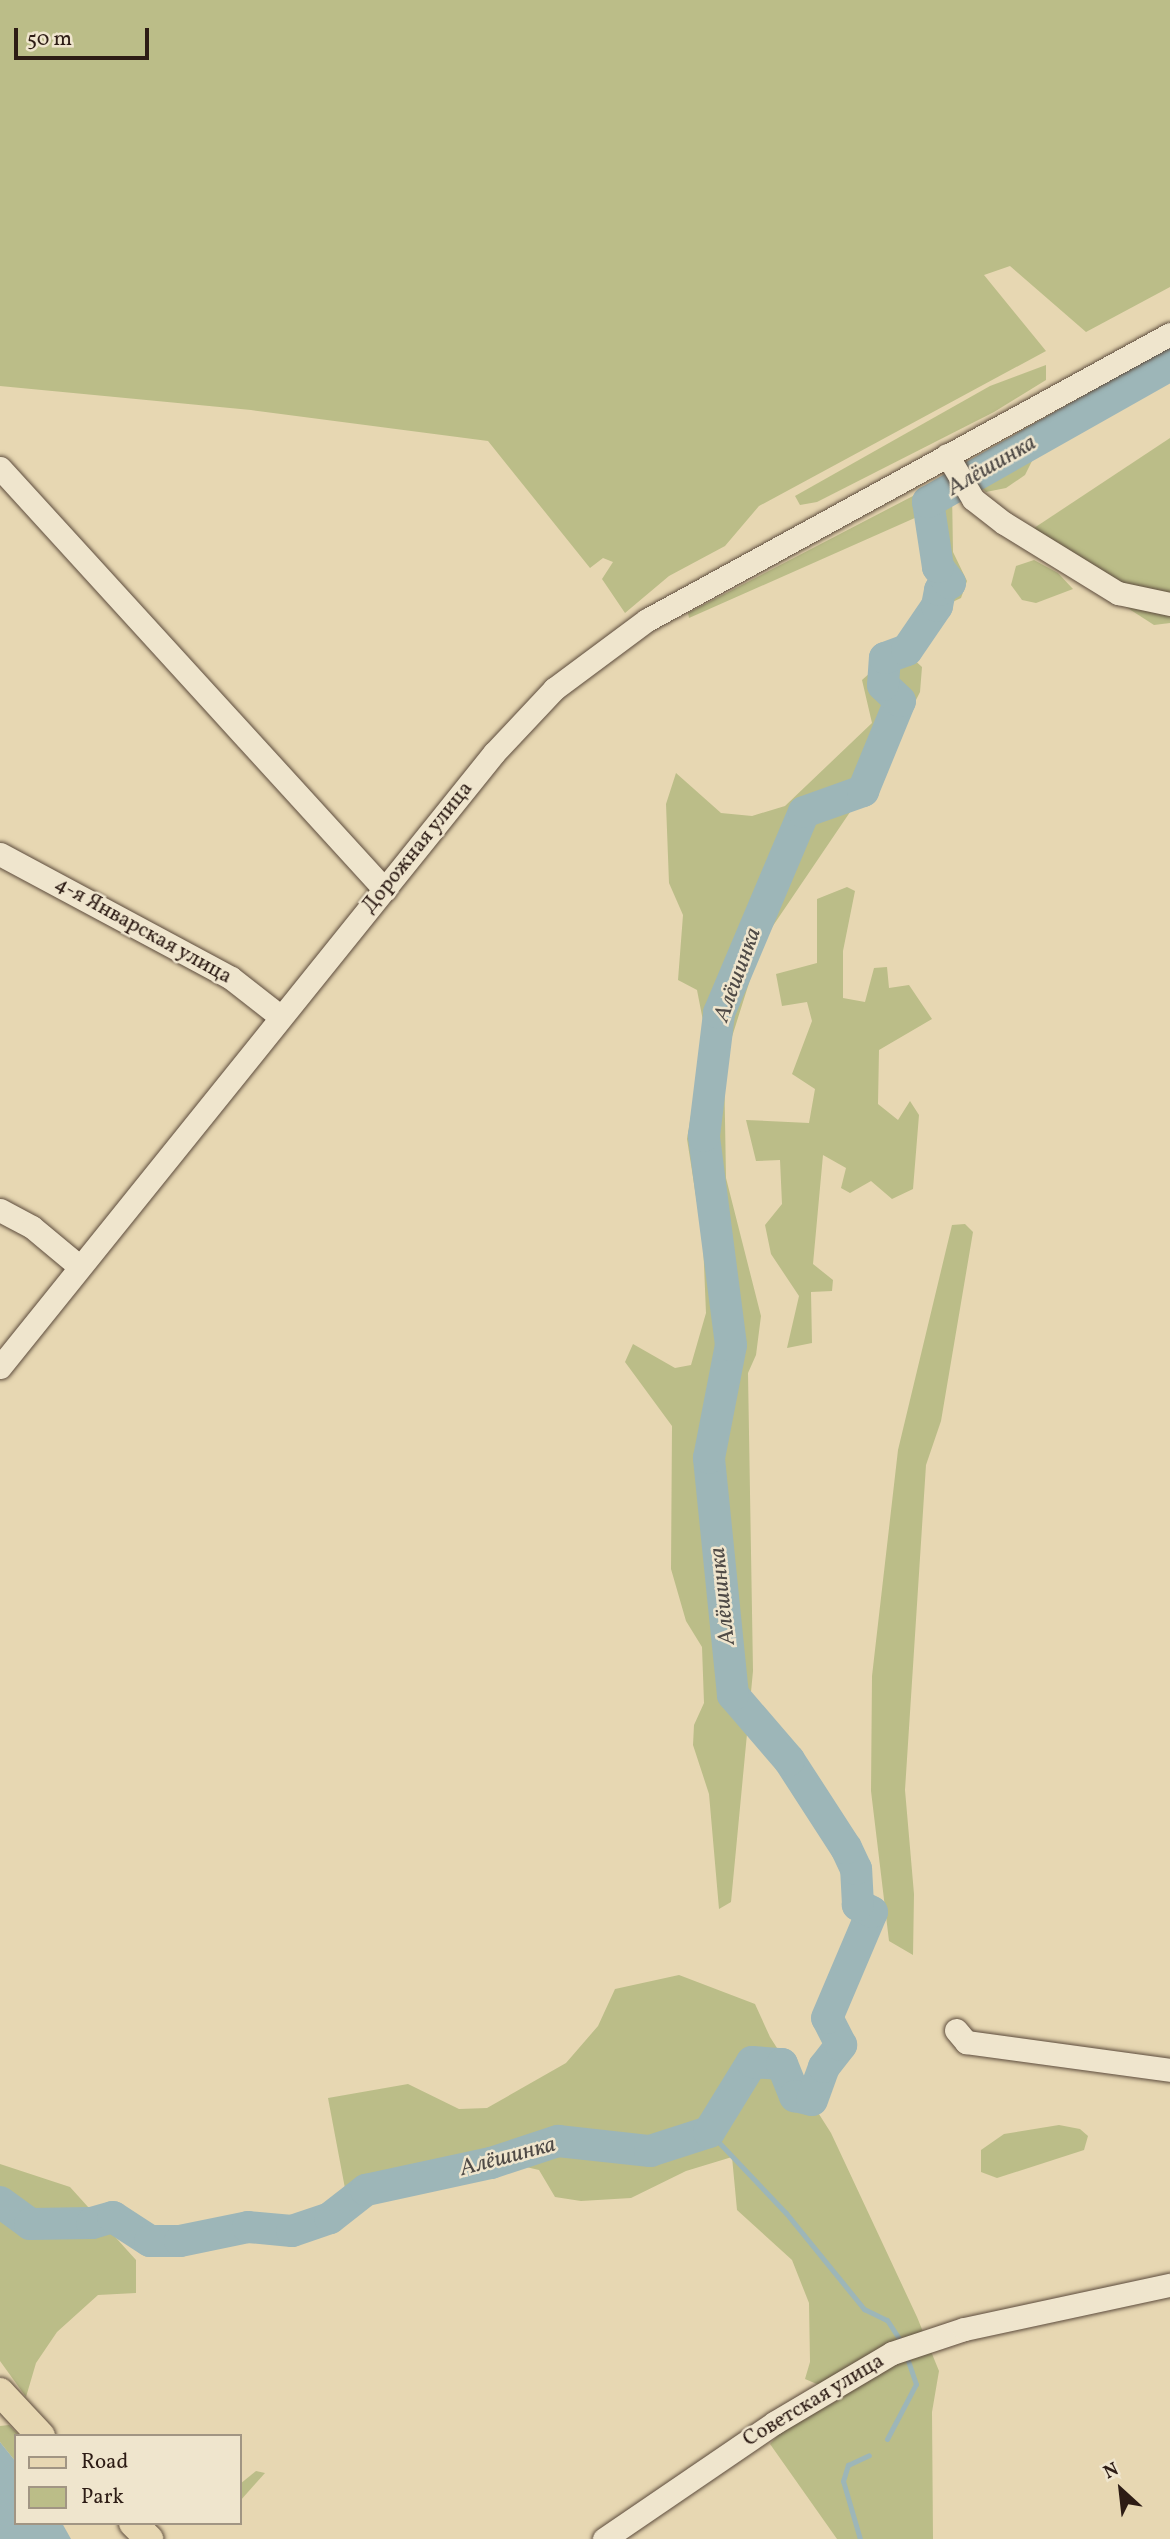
<!DOCTYPE html>
<html>
<head>
<meta charset="utf-8">
<style>
	body { margin:0 }
	#map { position:relative; width:1170px; height:2539px; overflow:hidden; background:#e7d7b2; font-family:Vollkorn,serif }
	div>[style] { position:absolute }
	.green>* { inset:0; background:#bbbd88 }
	.water>* { inset:0; background:#9db6b8 }
	.stream>* { height:5px; margin:-2.5px; padding:0 2.5px; transform-origin:2.5px; border-radius:2.5px; background:#9db6b8 }
	.river>* { height:32px; margin:-16px; padding:0 16px; transform-origin:16px; border-radius:16px; background:#9db6b8 }
	.roads { filter:drop-shadow(0 0 2px #5c4b3c) drop-shadow(0 0 2px #5c4b3c) }
	.minor>* { height:23px; margin:-11.5px; padding:0 11.5px; transform-origin:11.5px; border-radius:11.5px; background:#efe5cd }
	.major>* { height:28px; margin:-14px; padding:0 14px; transform-origin:14px; border-radius:14px; background:#e7d7b2 }
	span { translate:-50% -50%; white-space:nowrap; text-align:center; line-height:1.15; -webkit-text-stroke:5px #efe5cd; paint-order:stroke }
	.street-label { font-size:21px; color:#2d1c15 }
	.water-label { font-size:23px; color:#4f4a46; font-style:italic }
	.legend { position:absolute; left:14px; top:2434px; width:228px; height:91px; box-sizing:border-box; background:#efe5cd; border:2px solid #a19583; margin:0; padding:9px 12px; list-style:none; font-size:21px; color:#2d1c15 }
	.legend li { display:flex; align-items:center; gap:14px; height:35px }
	.legend b { width:35px; border:2px solid #a19583 }
	.north { position:absolute; left:1086px; top:2455px; width:70px; height:70px; -webkit-text-stroke:5px #efe5cd; paint-order:stroke; rotate:333deg; font-size:19px; font-weight:700; line-height:28px; text-align:center; color:#2d1c15 }
	.north::after { content:''; display:block; margin:auto; width:24px; height:32px; background:#2d1c15; clip-path:polygon(50% 0,100% 100%,50% 72%,0 100%) }
	.scale { position:absolute; left:14px; top:28px; width:135px; height:32px; box-sizing:border-box; border:4px solid #2d1c15; border-top:0; padding-left:9px; font-size:21px; line-height:24px; white-space:nowrap; color:#2d1c15; -webkit-text-stroke:5px #efe5cd; paint-order:stroke }
</style>
</head>
<body>
<div id="map">
	<div class="green">
		<i style="clip-path:polygon(0 0,1170px 0,1170px 287px,1086px 332px,1010px 266px,984px 275px,1046px 351px,759px 506px,725px 546px,669px 576px,625px 613px,602px 579px,613px 562px,603px 558px,590px 568px,488px 441px,251px 410px,0 386px)"></i>
		<i style="clip-path:polygon(1046px 365px,1046px 380px,994px 412px,817px 502px,800px 505px,795px 496px,990px 386px)"></i>
		<i style="clip-path:polygon(1170px 438px,1170px 623px,1154px 625px,1019px 538px)"></i>
		<i style="clip-path:polygon(1030px 448px,1032px 461px,1025px 475px,1006px 488px,986px 492px,969px 476px,968px 466px,1007px 449px)"></i>
		<i style="clip-path:polygon(936px 484px,952px 491px,953px 552px,967px 581px,961px 598px,944px 606px,921px 550px,917px 517px,689px 618px,688px 613px)"></i>
		<i style="clip-path:polygon(1034px 560px,1058px 573px,1073px 589px,1036px 603px,1022px 600px,1011px 585px,1016px 566px)"></i>
		<i style="clip-path:polygon(887px 643px,897px 644px,922px 667px,920px 692px,888px 756px,762px 942px,724px 1062px,726px 1178px,761px 1316px,756px 1355px,748px 1373px,753px 1671px,731px 1902px,719px 1909px,709px 1794px,693px 1745px,694px 1725px,704px 1703px,702px 1647px,686px 1621px,671px 1569px,672px 1426px,625px 1362px,633px 1344px,675px 1368px,691px 1365px,706px 1313px,703px 1241px,687px 1139px,705px 1031px,697px 990px,678px 980px,683px 915px,669px 883px,666px 804px,676px 773px,721px 813px,752px 816px,785px 806px,872px 723px,862px 680px,871px 672px,871px 654px)"></i>
		<i style="clip-path:polygon(847px 887px,855px 891px,843px 951px,843px 998px,865px 1002px,874px 968px,887px 967px,889px 988px,909px 985px,932px 1019px,879px 1050px,878px 1104px,898px 1120px,910px 1101px,919px 1115px,913px 1189px,892px 1199px,871px 1181px,850px 1193px,841px 1188px,846px 1168px,823px 1155px,813px 1264px,833px 1280px,832px 1291px,811px 1292px,812px 1343px,787px 1348px,799px 1296px,771px 1254px,765px 1225px,782px 1204px,780px 1160px,756px 1161px,746px 1120px,809px 1123px,815px 1089px,792px 1074px,812px 1021px,807px 1002px,782px 1006px,776px 974px,817px 963px,817px 899px)"></i>
		<i style="clip-path:polygon(965px 1224px,973px 1232px,941px 1421px,926px 1465px,905px 1790px,914px 1894px,913px 1955px,889px 1941px,871px 1791px,872px 1676px,898px 1450px,952px 1225px)"></i>
		<i style="clip-path:polygon(679px 1975px,755px 2004px,770px 2037px,831px 2133px,917px 2317px,939px 2371px,932px 2412px,933px 2539px,837px 2539px,770px 2444px,781px 2432px,845px 2396px,805px 2379px,810px 2362px,809px 2303px,792px 2260px,737px 2210px,732px 2157px,686px 2171px,631px 2198px,581px 2201px,555px 2197px,539px 2170px,500px 2161px,347px 2199px,328px 2098px,408px 2084px,459px 2109px,487px 2108px,566px 2063px,598px 2026px,615px 1989px)"></i>
		<i style="clip-path:polygon(1059px 2125px,1080px 2129px,1088px 2136px,1084px 2150px,997px 2178px,981px 2172px,981px 2150px,1004px 2134px)"></i>
		<i style="clip-path:polygon(0 2164px,70px 2187px,136px 2260px,136px 2293px,98px 2295px,57px 2332px,36px 2363px,26px 2397px,0 2361px)"></i>
		<i style="clip-path:polygon(9px 2425px,20px 2436px,16px 2436px,16px 2462px,0 2442px,0 2426px)"></i>
		<i style="clip-path:polygon(256px 2471px,265px 2473px,240px 2501px,240px 2484px)"></i>
	</div>
	<div class="water">
		<i style="clip-path:polygon(0 2442px,16px 2462px,16px 2523px,62px 2523px,71px 2539px,0 2539px)"></i>
	</div>
	<div class="stream">
		<i style="left:709px;top:2132px;width:112px;rotate:46.5deg"></i>
		<i style="left:786px;top:2213px;width:124px;rotate:50.9deg"></i>
		<i style="left:864px;top:2309px;width:25px;rotate:26deg"></i>
		<i style="left:887px;top:2320px;width:27px;rotate:57deg"></i>
		<i style="left:887px;top:2439px;width:62px;rotate:-62.2deg"></i>
		<i style="left:916px;top:2384px;width:31px;rotate:-109deg"></i>
		<i style="left:860px;top:2539px;width:60px;rotate:-106.3deg"></i>
		<i style="left:843px;top:2481px;width:17px;rotate:-73deg"></i>
		<i style="left:848px;top:2465px;width:23px;rotate:-25deg"></i>
	</div>
	<div class="river">
		<i style="left:0;top:2202px;width:37px;rotate:36deg"></i>
		<i style="left:30px;top:2224px;width:62px;rotate:-0.9deg"></i>
		<i style="left:92px;top:2223px;width:22px;rotate:-16deg"></i>
		<i style="left:113px;top:2217px;width:44px;rotate:33deg"></i>
		<i style="left:150px;top:2241px;width:30px"></i>
		<i style="left:180px;top:2241px;width:69px;rotate:-11.6deg"></i>
		<i style="left:248px;top:2227px;width:44px;rotate:5.2deg"></i>
		<i style="left:292px;top:2231px;width:40px;rotate:-18.9deg"></i>
		<i style="left:330px;top:2218px;width:46px;rotate:-37.9deg"></i>
		<i style="left:366px;top:2190px;width:128px;rotate:-12.2deg"></i>
		<i style="left:491px;top:2163px;width:71px;rotate:-18.2deg"></i>
		<i style="left:558px;top:2141px;width:93px;rotate:6.2deg"></i>
		<i style="left:650px;top:2151px;width:62px;rotate:-17.9deg"></i>
		<i style="left:709px;top:2132px;width:82px;rotate:-58.4deg"></i>
		<i style="left:752px;top:2062px;width:30px;rotate:4deg"></i>
		<i style="left:782px;top:2064px;width:35px;rotate:68deg"></i>
		<i style="left:795px;top:2096px;width:17px;rotate:13deg"></i>
		<i style="left:812px;top:2100px;width:35px;rotate:-70deg"></i>
		<i style="left:824px;top:2067px;width:28px;rotate:-52deg"></i>
		<i style="left:841px;top:2045px;width:30px;rotate:-117deg"></i>
		<i style="left:827px;top:2018px;width:115px;rotate:-67deg"></i>
		<i style="left:872px;top:1912px;width:16px;rotate:-153deg"></i>
		<i style="left:858px;top:1905px;width:36px;rotate:-93deg"></i>
		<i style="left:856px;top:1869px;width:23px;rotate:-115deg"></i>
		<i style="left:846px;top:1848px;width:105px;rotate:-122.9deg"></i>
		<i style="left:789px;top:1760px;width:86px;rotate:-130.7deg"></i>
		<i style="left:733px;top:1695px;width:238px;rotate:-95.8deg"></i>
		<i style="left:709px;top:1458px;width:115px;rotate:-79deg"></i>
		<i style="left:731px;top:1345px;width:211px;rotate:-97.4deg"></i>
		<i style="left:704px;top:1136px;width:124px;rotate:-83deg"></i>
		<i style="left:719px;top:1013px;width:218px;rotate:-67.1deg"></i>
		<i style="left:804px;top:812px;width:63px;rotate:-19.6deg"></i>
		<i style="left:863px;top:791px;width:97px;rotate:-67.7deg"></i>
		<i style="left:900px;top:701px;width:23px;rotate:-137deg"></i>
		<i style="left:883px;top:685px;width:27px;rotate:-86deg"></i>
		<i style="left:885px;top:658px;width:23px;rotate:-20deg"></i>
		<i style="left:907px;top:650px;width:53px;rotate:-55.7deg"></i>
		<i style="left:937px;top:606px;width:16px;rotate:-79deg"></i>
		<i style="left:940px;top:590px;width:12px;rotate:-35deg"></i>
		<i style="left:950px;top:583px;width:20px;rotate:-127deg"></i>
		<i style="left:938px;top:567px;width:66px;rotate:-98.7deg"></i>
		<i style="left:928px;top:502px;width:278px;rotate:-29.5deg"></i>
	</div>
	<div class="roads">
		<div class="minor">
			<i style="left:947px;top:455px;width:51px;rotate:59.4deg"></i>
			<i style="left:973px;top:499px;width:39px;rotate:38deg"></i>
			<i style="left:1004px;top:523px;width:134px;rotate:31.6deg"></i>
			<i style="left:1118px;top:593px;width:53px;rotate:11.9deg"></i>
			<i style="left:0;top:468px;width:571px;rotate:47.63deg"></i>
			<i style="left:0;top:854px;width:262px;rotate:28.2deg"></i>
			<i style="left:231px;top:978px;width:63px;rotate:38deg"></i>
			<i style="left:0;top:1210px;width:36px;rotate:28deg"></i>
			<i style="left:32px;top:1227px;width:62px;rotate:39.8deg"></i>
			<i style="left:0;top:1367px;width:788px;rotate:-51.18deg"></i>
			<i style="left:494px;top:753px;width:88px;rotate:-46.8deg"></i>
			<i style="left:554px;top:689px;width:116px;rotate:-36.6deg"></i>
			<i style="left:647px;top:620px;width:596px;rotate:-28.67deg"></i>
			<i style="left:956px;top:2030px;width:16px;rotate:50deg"></i>
			<i style="left:966px;top:2042px;width:206px;rotate:7.8deg"></i>
			<i style="left:604px;top:2539px;width:206px;rotate:-34.3deg"></i>
			<i style="left:774px;top:2423px;width:137px;rotate:-30.7deg"></i>
			<i style="left:892px;top:2353px;width:76px;rotate:-18.4deg"></i>
			<i style="left:964px;top:2329px;width:211px;rotate:-12.1deg"></i>
		</div>
		<div class="major">
			<i style="left:0;top:2392px;width:60px;rotate:47deg"></i>
			<i style="left:133px;top:2523px;width:23px;rotate:45deg"></i>
		</div>
	</div>
	<div class="street-label">
		<span style="left:418px;top:848px;rotate:-51deg">Дорожная улица</span>
		<span style="left:143px;top:931px;rotate:29deg">4-я Январская улица</span>
		<span style="left:814px;top:2401px;rotate:-31deg">Советская улица</span>
	</div>
	<div class="water-label">
		<span style="left:992px;top:466px;rotate:-30deg">Алёшинка</span>
		<span style="left:738px;top:975px;rotate:-70deg">Алёшинка</span>
		<span style="left:723px;top:1596px;rotate:-96deg">Алёшинка</span>
		<span style="left:508px;top:2157px;rotate:-15deg">Алёшинка</span>
	</div>
	<ul class="legend">
	<li><b style="height:9px;background:#e7d7b2"></b>Road</li>
	<li><b style="height:19px;background:#bbbd88"></b>Park</li>
	</ul>
	<div class="north">N</div>
	<div class="scale">50 m</div>
</div>
</body>
</html>
